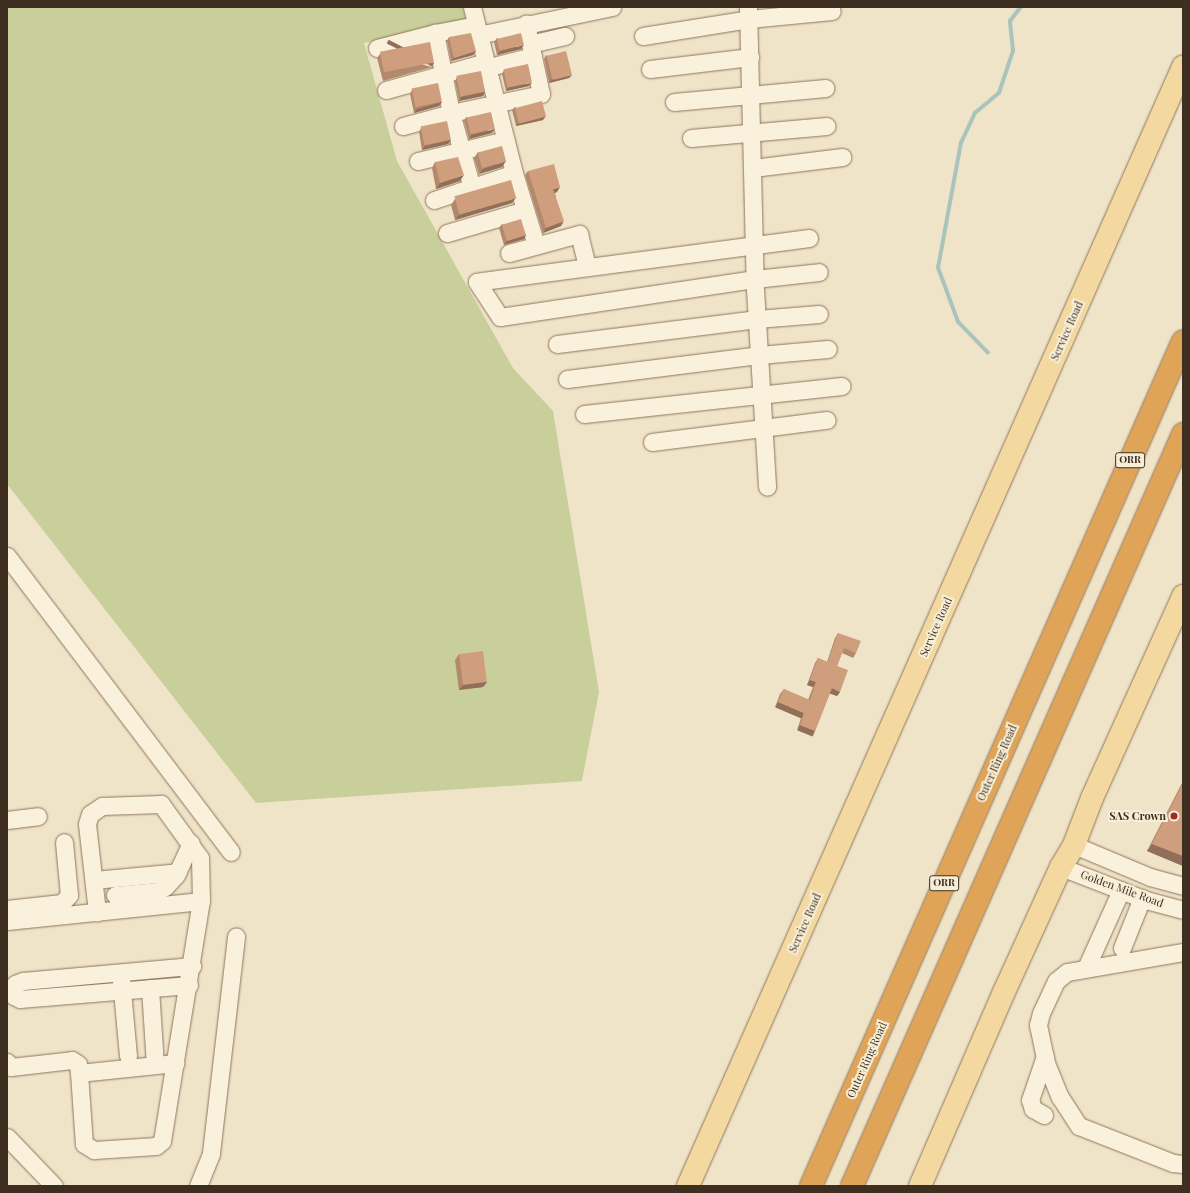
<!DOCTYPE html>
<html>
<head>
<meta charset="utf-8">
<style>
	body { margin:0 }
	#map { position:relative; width:1190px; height:1193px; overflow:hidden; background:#f0e4c8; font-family:"Playfair Display",serif }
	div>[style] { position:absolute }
	.green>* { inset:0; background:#c9cf9b }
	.stream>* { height:3.5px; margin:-1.75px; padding:0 1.75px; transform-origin:1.75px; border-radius:1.75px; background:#a9c4bc }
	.roads { filter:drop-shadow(0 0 1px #8d765c) drop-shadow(0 0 1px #8d765c) }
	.minor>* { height:17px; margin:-8.5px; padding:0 8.5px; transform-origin:8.5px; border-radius:8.5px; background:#faf1dc }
	.major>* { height:22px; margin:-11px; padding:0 11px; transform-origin:11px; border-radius:11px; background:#f3d9a0 }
	.highway>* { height:22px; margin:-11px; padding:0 11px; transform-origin:11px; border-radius:11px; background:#e0a458 }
	.wall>* { inset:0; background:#b2896c }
	.shaded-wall>* { inset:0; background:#916f58; transform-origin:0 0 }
	.building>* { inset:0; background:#cf9f7d; transform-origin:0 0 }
	.dots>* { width:11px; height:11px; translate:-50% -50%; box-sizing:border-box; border:2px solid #f7eed8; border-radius:50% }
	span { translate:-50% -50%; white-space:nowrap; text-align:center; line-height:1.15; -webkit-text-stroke:4px #f7eed8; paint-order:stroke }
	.shield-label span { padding:1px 3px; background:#f7eed8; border:1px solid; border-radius:3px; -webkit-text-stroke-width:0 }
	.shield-label { font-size:10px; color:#3d2e20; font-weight:700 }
	.street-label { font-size:11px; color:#3d2e20 }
	.poi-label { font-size:11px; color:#3d2e20; font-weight:700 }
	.right { translate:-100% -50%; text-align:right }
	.frame { position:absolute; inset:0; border:8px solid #3d2e20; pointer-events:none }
</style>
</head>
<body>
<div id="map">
	<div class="green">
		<i style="clip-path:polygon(7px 7px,463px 7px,466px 20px,364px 43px,397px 161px,513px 368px,553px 411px,599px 692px,582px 781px,256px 803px,7px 484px)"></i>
	</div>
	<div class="stream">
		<i style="left:988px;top:353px;width:43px;rotate:-134.1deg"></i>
		<i style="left:958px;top:322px;width:58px;rotate:-110.3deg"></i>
		<i style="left:938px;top:268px;width:127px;rotate:-79.6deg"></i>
		<i style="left:961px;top:143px;width:33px;rotate:-65deg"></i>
		<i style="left:975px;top:113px;width:31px;rotate:-40deg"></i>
		<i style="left:999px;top:93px;width:44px;rotate:-71.6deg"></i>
		<i style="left:1013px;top:51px;width:30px;rotate:-96deg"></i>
		<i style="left:1010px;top:21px;width:18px;rotate:-52deg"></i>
	</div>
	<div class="roads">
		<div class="minor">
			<i style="left:472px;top:7px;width:171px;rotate:75.8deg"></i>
			<i style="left:514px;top:173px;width:75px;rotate:73deg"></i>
			<i style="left:748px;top:7px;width:282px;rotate:88.6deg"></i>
			<i style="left:755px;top:289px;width:198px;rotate:86.5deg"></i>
			<i style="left:478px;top:35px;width:137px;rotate:-11.8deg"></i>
			<i style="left:643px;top:36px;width:107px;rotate:-9.1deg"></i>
			<i style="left:749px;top:19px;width:83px;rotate:-5.5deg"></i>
			<i style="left:530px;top:44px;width:36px;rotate:-13deg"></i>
			<i style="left:377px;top:48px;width:60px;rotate:-14.5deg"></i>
			<i style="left:489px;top:67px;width:45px;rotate:-14deg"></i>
			<i style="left:650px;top:69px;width:101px;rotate:-6.8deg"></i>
			<i style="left:386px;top:90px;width:104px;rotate:-15.6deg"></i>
			<i style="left:674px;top:102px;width:152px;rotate:-5.3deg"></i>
			<i style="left:403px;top:126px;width:50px;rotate:-15.2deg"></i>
			<i style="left:451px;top:113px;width:92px;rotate:-11.9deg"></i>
			<i style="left:541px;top:94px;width:72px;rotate:-102.1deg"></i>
			<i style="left:691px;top:138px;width:136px;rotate:-5.1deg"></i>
			<i style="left:418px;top:161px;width:90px;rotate:-13.4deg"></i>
			<i style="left:753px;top:168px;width:90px;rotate:-7deg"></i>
			<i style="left:472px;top:188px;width:78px;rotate:-105.6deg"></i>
			<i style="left:451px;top:113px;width:82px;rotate:-101.3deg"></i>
			<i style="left:435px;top:33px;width:42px;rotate:-11deg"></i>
			<i style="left:434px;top:200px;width:84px;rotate:-18.6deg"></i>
			<i style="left:447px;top:233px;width:81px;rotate:-16.4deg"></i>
			<i style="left:809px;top:238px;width:335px;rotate:172.5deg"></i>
			<i style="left:477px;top:282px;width:42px;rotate:56.7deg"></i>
			<i style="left:500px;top:317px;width:258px;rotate:-8.5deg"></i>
			<i style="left:755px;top:279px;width:64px;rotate:-6.2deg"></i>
			<i style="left:509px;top:253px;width:73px;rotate:-15.2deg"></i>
			<i style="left:579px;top:234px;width:33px;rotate:76deg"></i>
			<i style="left:557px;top:344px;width:202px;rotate:-7.1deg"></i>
			<i style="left:757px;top:319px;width:62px;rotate:-4.6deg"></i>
			<i style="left:567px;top:379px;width:193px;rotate:-7.1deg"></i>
			<i style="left:759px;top:355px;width:69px;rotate:-5deg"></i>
			<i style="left:584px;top:414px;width:259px;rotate:-6.2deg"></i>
			<i style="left:652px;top:442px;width:176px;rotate:-7.2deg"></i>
			<i style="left:7px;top:556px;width:371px;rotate:52.9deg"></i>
			<i style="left:7px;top:820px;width:31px;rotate:-7deg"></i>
			<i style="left:1074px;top:845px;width:82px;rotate:22.8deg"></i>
			<i style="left:1150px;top:877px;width:34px;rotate:15deg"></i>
			<i style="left:1061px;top:867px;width:91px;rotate:21.2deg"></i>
			<i style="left:1146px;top:900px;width:38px;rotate:15deg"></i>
			<i style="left:94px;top:880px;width:84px;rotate:-5.4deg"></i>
			<i style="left:115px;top:895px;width:43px;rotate:-5.3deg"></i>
			<i style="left:158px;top:891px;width:8px;rotate:-30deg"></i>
			<i style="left:165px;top:887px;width:16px;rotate:-47deg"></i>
			<i style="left:176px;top:875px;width:35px;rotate:-65deg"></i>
			<i style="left:7px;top:909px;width:55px;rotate:-6.2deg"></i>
			<i style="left:62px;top:903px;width:11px;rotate:-49deg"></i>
			<i style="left:69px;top:895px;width:53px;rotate:-95.4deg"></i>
			<i style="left:7px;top:921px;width:195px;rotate:-5.9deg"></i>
			<i style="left:1122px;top:948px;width:54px;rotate:-68.2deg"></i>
			<i style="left:1183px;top:952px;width:118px;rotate:170.2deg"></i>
			<i style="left:1067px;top:972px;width:14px;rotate:141deg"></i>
			<i style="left:1056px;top:981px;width:35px;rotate:115deg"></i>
			<i style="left:1041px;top:1013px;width:12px;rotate:104deg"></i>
			<i style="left:1038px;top:1025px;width:39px;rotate:78deg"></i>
			<i style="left:1046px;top:1063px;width:37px;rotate:68deg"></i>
			<i style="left:1060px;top:1097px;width:35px;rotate:57deg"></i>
			<i style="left:1079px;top:1126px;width:101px;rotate:21.5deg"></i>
			<i style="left:1173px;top:1163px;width:10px;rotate:6deg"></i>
			<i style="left:1086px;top:968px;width:85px;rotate:-65.8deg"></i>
			<i style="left:121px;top:980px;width:76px;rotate:84.7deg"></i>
			<i style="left:189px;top:985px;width:170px;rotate:175.3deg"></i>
			<i style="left:20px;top:999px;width:7px;rotate:-153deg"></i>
			<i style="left:14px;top:996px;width:6px;rotate:-99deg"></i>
			<i style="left:13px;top:990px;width:6px;rotate:-72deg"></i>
			<i style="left:15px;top:984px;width:9px;rotate:-21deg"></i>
			<i style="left:23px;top:981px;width:170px;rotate:-5.1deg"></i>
			<i style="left:150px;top:988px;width:77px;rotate:86.3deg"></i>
			<i style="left:7px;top:1062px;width:6px;rotate:51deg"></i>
			<i style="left:11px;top:1067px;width:61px;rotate:-6.5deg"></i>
			<i style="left:72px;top:1060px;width:7px;rotate:34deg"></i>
			<i style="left:78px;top:1064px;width:9px;rotate:84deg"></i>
			<i style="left:79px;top:1073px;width:97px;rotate:-5.9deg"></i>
			<i style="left:79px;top:1073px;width:71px;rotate:86deg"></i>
			<i style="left:84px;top:1144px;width:12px;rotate:31deg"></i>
			<i style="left:94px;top:1150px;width:62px;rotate:-3.7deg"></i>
			<i style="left:156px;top:1146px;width:8px;rotate:-40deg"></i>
			<i style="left:162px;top:1141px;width:243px;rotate:-80.8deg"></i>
			<i style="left:201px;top:901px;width:43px;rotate:-91.3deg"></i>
			<i style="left:200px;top:858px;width:67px;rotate:-125.8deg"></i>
			<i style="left:161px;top:804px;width:59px;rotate:178.1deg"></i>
			<i style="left:102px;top:806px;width:14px;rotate:146deg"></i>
			<i style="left:90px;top:814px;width:10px;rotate:107deg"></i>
			<i style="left:87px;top:824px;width:89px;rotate:83.5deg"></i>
			<i style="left:1044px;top:1115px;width:13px;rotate:-151deg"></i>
			<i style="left:1033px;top:1109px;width:9px;rotate:-108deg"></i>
			<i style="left:1030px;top:1100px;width:46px;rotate:-71.2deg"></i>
			<i style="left:7px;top:1137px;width:68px;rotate:46.2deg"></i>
			<i style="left:198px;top:1186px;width:35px;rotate:-68deg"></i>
			<i style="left:211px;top:1153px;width:218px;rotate:-83.4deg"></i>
		</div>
		<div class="major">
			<i style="left:688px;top:1186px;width:1224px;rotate:-66.14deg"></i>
			<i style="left:920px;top:1186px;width:211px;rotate:-66.6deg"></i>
			<i style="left:1004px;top:992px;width:137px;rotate:-65.5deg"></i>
			<i style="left:1061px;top:867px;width:26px;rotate:-59deg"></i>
			<i style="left:1074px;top:845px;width:50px;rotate:-69deg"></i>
			<i style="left:1092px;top:798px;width:222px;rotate:-65.7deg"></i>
		</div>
		<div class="highway">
			<i style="left:811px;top:1186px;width:923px;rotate:-66.24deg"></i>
			<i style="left:852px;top:1186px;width:822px;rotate:-66.24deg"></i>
		</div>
	</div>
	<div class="wall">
		<i style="clip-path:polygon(449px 37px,476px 51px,473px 55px,451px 61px,447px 41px)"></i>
		<i style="clip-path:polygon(497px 38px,521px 49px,497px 55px,494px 42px)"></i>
		<i style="clip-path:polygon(380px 54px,432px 67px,383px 81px,377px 58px)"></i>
		<i style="clip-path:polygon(546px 55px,572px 75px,569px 78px,549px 83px,544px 59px)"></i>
		<i style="clip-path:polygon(504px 70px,529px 86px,506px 91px,502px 74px)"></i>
		<i style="clip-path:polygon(457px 77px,485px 92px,483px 96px,459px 101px,455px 81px)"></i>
		<i style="clip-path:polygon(412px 90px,442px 102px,439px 106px,414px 113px,410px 94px)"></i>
		<i style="clip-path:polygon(515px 107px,543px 120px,516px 126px,512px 110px)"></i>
		<i style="clip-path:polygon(466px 117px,492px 133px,469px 139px,464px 121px)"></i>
		<i style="clip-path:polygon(421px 128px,451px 140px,448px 144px,422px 150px,419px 132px)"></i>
		<i style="clip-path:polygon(478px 152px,502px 167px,479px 174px,474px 158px)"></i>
		<i style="clip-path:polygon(435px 162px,460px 181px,436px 189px,432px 168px)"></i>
		<i style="clip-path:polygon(528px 171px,557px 192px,555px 193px,561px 226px,543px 233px,525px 175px)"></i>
		<i style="clip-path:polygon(455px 199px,512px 203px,455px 220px,451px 205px)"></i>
		<i style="clip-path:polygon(502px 224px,526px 235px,524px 239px,504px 245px,499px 228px)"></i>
		<i style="clip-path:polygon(838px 633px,856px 653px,853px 658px,842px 653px,837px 666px,840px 692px,837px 696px,830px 693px,815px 731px,812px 736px,797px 730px,801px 718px,775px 707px,780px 694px,784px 689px,808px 700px,813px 687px,807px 685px,815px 663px,818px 658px,827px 662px,835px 638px)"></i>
		<i style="clip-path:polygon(459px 654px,487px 682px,483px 687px,459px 690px,455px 660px)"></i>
		<i style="clip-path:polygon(1183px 781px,1183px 866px,1147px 851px)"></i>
	</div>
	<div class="shaded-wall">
		<i style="clip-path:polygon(524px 45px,521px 49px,497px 55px,500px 51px)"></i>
		<i style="clip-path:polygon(476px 51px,473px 55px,451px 61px,454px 58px)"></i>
		<i style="left:434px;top:63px;width:4px;height:51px;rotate:117deg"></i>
		<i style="clip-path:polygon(572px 75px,569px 78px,549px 83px,552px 79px)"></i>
		<i style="clip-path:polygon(532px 83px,529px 86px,506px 91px,508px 87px)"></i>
		<i style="clip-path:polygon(485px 92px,483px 96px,459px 101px,461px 97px)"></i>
		<i style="clip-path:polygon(442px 102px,439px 106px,414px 113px,417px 109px)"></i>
		<i style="clip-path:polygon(546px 116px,543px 120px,516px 126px,518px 123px)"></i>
		<i style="clip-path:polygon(495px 129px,492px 133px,469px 139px,471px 135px)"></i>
		<i style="clip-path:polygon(451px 140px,448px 144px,422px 150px,425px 146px)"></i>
		<i style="clip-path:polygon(506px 161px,502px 167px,479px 174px,483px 169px)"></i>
		<i style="clip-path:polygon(464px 175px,460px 181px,436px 189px,440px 183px)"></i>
		<i style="clip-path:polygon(560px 187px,557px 192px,550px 194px,553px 189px)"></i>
		<i style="clip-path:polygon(516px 198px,512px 203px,455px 220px,459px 215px)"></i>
		<i style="clip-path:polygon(564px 221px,561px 226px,543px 233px,546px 228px)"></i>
		<i style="clip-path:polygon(526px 235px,524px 239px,504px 245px,507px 241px)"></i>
		<i style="clip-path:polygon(810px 680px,816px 682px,813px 687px,807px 685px)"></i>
		<i style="clip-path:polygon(487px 682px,483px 687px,459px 690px,463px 685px)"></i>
		<i style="clip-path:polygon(832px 688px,840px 692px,837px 696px,828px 693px)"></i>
		<i style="left:778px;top:702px;width:28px;height:6px;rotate:23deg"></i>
		<i style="left:800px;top:725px;width:16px;height:6px;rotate:22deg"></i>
		<i style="clip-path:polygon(1152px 844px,1183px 856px,1183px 866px,1147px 851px)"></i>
	</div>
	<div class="building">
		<i style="clip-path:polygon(471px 33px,476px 51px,454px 58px,449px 37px)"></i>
		<i style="left:521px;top:33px;width:12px;height:25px;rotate:76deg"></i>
		<i style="left:430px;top:42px;width:21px;height:51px;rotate:79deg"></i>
		<i style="left:566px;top:51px;width:25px;height:20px;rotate:76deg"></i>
		<i style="left:528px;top:64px;width:19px;height:25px;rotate:78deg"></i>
		<i style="left:481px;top:71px;width:21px;height:25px;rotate:79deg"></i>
		<i style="left:438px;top:83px;width:19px;height:27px;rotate:78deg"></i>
		<i style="left:542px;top:101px;width:16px;height:28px;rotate:75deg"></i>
		<i style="left:491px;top:112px;width:17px;height:25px;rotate:77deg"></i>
		<i style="left:447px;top:121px;width:19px;height:27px;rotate:78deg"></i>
		<i style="left:502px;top:146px;width:16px;height:25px;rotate:75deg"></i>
		<i style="clip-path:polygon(458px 157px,464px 175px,440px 183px,435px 162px)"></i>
		<i style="clip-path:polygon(554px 164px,560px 187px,553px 189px,564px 221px,546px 228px,528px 171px)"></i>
		<i style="left:511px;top:180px;width:19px;height:59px;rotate:74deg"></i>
		<i style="left:521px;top:219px;width:17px;height:20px;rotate:73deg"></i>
		<i style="clip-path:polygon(838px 633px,861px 641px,856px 653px,844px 648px,837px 666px,848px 670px,840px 692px,832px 688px,815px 731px,800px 725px,804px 713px,778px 702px,784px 689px,810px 700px,816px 682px,810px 680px,818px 658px,828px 662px)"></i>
		<i style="left:483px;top:651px;width:31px;height:24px;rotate:83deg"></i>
		<i style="clip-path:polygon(1183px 783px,1183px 856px,1152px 844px)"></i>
	</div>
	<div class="dots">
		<i style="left:1174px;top:816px;background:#9e2a2b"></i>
	</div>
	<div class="shield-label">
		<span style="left:1130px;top:460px">ORR</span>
		<span style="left:944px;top:883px">ORR</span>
	</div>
	<div class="street-label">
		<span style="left:1067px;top:331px;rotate:-66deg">Service Road</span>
		<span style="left:936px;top:627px;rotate:-66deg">Service Road</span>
		<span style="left:997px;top:763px;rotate:-66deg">Outer Ring Road</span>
		<span style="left:1122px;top:889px;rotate:20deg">Golden Mile Road</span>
		<span style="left:805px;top:923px;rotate:-66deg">Service Road</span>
		<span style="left:867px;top:1060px;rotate:-66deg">Outer Ring Road</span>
	</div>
	<div class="poi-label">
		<span class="right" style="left:1166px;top:816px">SAS Crown</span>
	</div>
	<div class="frame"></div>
</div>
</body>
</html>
